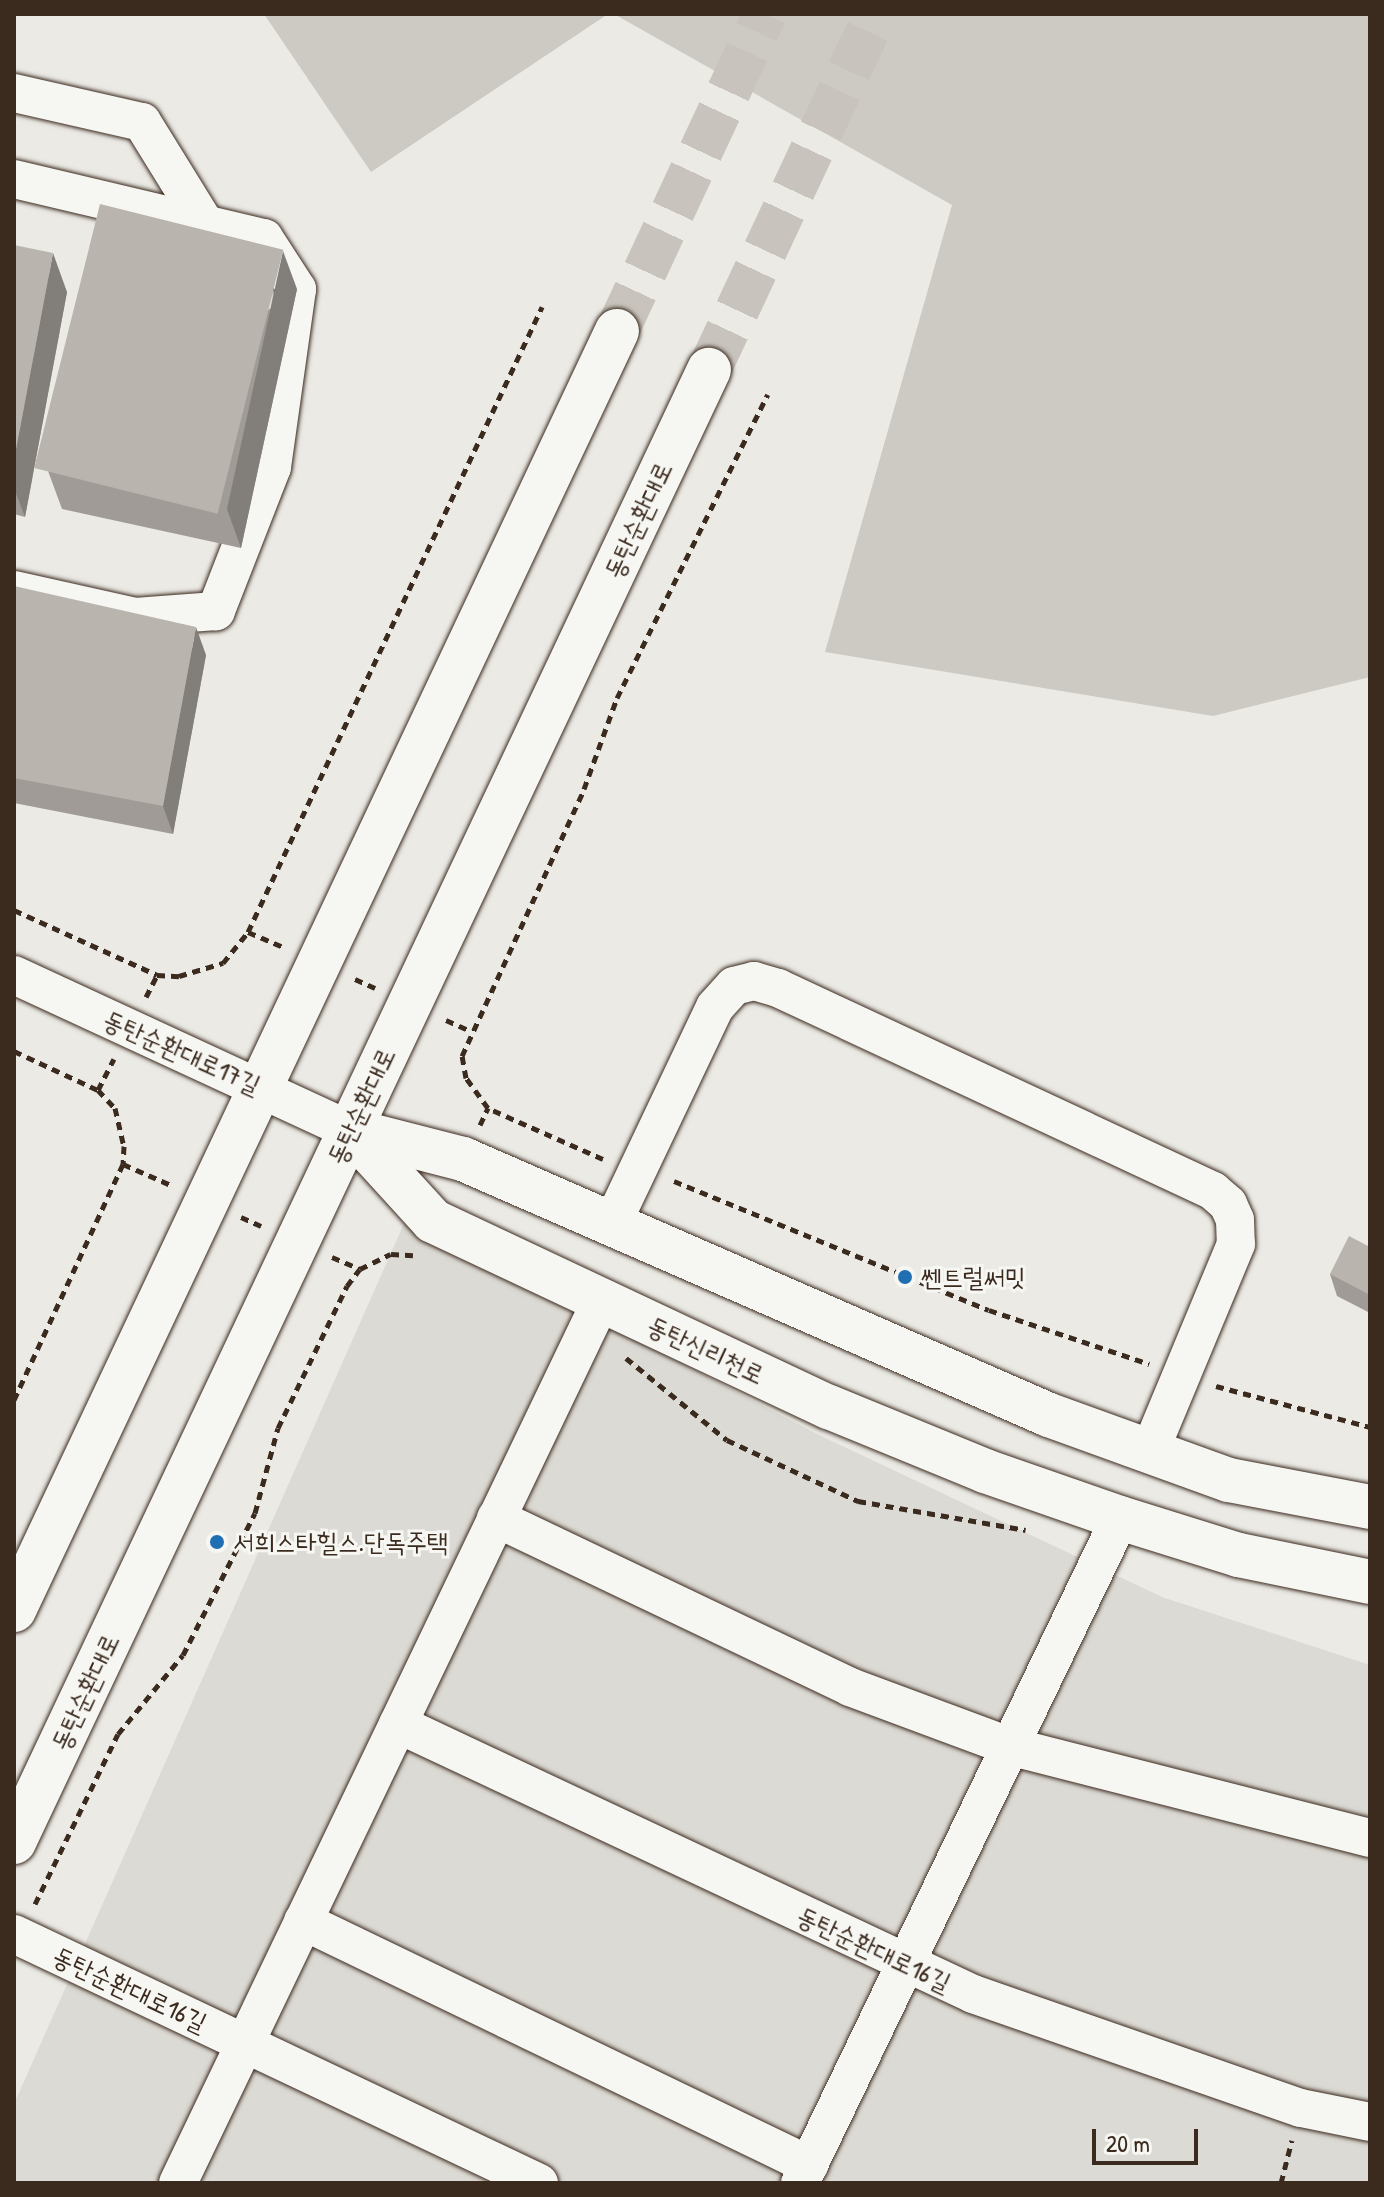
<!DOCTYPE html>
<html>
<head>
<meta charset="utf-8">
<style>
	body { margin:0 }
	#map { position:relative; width:1384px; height:2197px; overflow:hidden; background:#ebeae5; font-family:"Patrick Hand","Poor Story",sans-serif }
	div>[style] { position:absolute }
	.built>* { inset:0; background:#dcdad4 }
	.green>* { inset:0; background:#cdcac4 }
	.major-tunnel>* { height:44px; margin-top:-22px; transform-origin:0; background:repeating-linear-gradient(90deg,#c8c4bd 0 44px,transparent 0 66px) }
	.path>* { height:5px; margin-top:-2.5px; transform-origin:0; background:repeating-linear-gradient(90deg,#3b2a1e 0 8px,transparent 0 14px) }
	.roads { filter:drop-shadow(0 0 2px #3b2a1e) drop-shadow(0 0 2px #3b2a1e) }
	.minor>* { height:38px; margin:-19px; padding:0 19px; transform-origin:19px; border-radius:19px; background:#f6f6f2 }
	.major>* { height:44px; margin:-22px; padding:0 22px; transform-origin:22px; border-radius:22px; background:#f6f6f2 }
	.wall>* { inset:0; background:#a09b96 }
	.shaded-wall>* { inset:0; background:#827e7a }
	.building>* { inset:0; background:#bab4ae; transform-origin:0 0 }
	.dots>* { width:22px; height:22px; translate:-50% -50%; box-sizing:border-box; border:4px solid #f6f6f2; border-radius:50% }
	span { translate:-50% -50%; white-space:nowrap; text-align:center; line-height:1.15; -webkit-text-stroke:6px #f6f6f2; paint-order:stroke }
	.street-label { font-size:26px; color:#3b2a1e }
	.poi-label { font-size:26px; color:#3b2a1e }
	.left { translate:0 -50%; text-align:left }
	.frame { position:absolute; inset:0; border:16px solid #3b2a1e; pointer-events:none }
	.scale { position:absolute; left:1092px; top:2129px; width:106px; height:36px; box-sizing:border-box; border:4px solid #3b2a1e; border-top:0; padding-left:10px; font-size:24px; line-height:28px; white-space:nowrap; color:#3b2a1e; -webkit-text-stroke:6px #f6f6f2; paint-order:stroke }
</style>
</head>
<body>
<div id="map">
	<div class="built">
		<i style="clip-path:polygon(406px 1219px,819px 1435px,1162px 1597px,1370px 1665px,1370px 2183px,14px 2183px,14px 2104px)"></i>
	</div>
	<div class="green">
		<i style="clip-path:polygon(264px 14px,608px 14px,371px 172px)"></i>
		<i style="clip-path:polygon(614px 14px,1370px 14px,1370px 677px,1213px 716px,825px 652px,952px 205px)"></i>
	</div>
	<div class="major-tunnel">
		<i style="left:617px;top:331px;width:350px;rotate:-65deg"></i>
		<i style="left:709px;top:370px;width:393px;rotate:-64.9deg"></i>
	</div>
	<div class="path">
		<i style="left:14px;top:910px;width:157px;rotate:24.4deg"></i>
		<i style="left:157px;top:975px;width:22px;rotate:3deg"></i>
		<i style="left:179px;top:976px;width:46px;rotate:-16.5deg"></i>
		<i style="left:223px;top:963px;width:40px;rotate:-51deg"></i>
		<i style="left:248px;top:932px;width:691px;rotate:-64.81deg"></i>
		<i style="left:248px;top:932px;width:39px;rotate:23deg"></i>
		<i style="left:355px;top:979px;width:22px;rotate:24deg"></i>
		<i style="left:146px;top:997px;width:25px;rotate:-63deg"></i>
		<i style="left:446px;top:1020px;width:27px;rotate:24deg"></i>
		<i style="left:14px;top:1051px;width:93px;rotate:24.9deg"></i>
		<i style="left:98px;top:1090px;width:25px;rotate:47deg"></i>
		<i style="left:115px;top:1108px;width:39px;rotate:77deg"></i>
		<i style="left:124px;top:1146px;width:18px;rotate:93deg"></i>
		<i style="left:123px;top:1164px;width:260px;rotate:114.8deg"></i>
		<i style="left:98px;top:1090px;width:35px;rotate:-63deg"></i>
		<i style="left:480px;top:1125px;width:19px;rotate:-65deg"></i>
		<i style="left:603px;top:1159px;width:126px;rotate:-156.1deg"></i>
		<i style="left:488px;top:1108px;width:37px;rotate:-126deg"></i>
		<i style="left:466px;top:1078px;width:22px;rotate:-100deg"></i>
		<i style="left:462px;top:1056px;width:294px;rotate:-65.4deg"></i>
		<i style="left:584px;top:789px;width:97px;rotate:-70.1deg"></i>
		<i style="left:617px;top:698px;width:339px;rotate:-63.6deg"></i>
		<i style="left:123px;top:1164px;width:55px;rotate:23.7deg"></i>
		<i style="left:674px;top:1181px;width:340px;rotate:22.3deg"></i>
		<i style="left:989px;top:1310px;width:169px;rotate:18.6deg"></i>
		<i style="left:241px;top:1217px;width:22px;rotate:24deg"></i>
		<i style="left:332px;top:1257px;width:30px;rotate:23deg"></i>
		<i style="left:626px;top:1358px;width:130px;rotate:39.1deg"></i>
		<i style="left:727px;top:1440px;width:145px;rotate:25deg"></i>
		<i style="left:858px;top:1501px;width:170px;rotate:9.8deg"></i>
		<i style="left:1216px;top:1386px;width:159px;rotate:14.9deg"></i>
		<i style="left:35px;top:1904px;width:189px;rotate:-64deg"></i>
		<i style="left:118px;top:1734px;width:102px;rotate:-50.6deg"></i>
		<i style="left:183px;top:1655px;width:159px;rotate:-63.1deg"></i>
		<i style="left:255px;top:1513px;width:88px;rotate:-74.9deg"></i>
		<i style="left:278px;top:1428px;width:158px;rotate:-64.1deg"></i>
		<i style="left:347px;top:1286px;width:21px;rotate:-53deg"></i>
		<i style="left:360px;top:1269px;width:34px;rotate:-26deg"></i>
		<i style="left:391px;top:1254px;width:22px;rotate:3deg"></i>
		<i style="left:1281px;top:2183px;width:44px;rotate:-75.7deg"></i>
	</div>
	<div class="roads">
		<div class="minor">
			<i style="left:14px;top:93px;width:131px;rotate:12.8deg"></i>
			<i style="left:142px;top:122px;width:120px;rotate:58.3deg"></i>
			<i style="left:14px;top:179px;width:257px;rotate:13.3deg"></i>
			<i style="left:264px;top:238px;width:61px;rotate:57.1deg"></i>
			<i style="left:297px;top:289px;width:180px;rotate:98deg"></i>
			<i style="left:272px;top:467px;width:155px;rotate:111.3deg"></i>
			<i style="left:216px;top:611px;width:81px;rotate:175.8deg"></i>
			<i style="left:135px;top:617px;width:124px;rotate:-167.4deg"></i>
			<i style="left:14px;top:975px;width:370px;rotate:24.8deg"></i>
			<i style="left:611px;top:1226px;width:242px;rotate:-64.6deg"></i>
			<i style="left:715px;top:1007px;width:28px;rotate:-48deg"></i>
			<i style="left:734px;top:986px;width:21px;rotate:-14deg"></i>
			<i style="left:754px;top:981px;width:25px;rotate:16deg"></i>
			<i style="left:778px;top:988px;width:480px;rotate:25deg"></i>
			<i style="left:1213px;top:1191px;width:20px;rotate:41deg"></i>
			<i style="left:1228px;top:1204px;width:17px;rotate:66deg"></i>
			<i style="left:1235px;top:1220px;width:24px;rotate:88deg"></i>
			<i style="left:1236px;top:1244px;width:224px;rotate:112.6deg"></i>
			<i style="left:496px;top:1518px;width:392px;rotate:25.5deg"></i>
			<i style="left:850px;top:1687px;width:170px;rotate:20.4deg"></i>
			<i style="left:1009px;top:1746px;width:373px;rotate:14.3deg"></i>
			<i style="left:398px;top:1724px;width:635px;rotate:25.15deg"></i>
			<i style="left:973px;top:1994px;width:347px;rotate:19.2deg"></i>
			<i style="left:1301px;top:2108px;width:70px;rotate:11.5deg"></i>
			<i style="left:303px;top:1921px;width:562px;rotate:25.74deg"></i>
			<i style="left:14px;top:1934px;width:581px;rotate:25.37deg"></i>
			<i style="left:178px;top:2183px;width:978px;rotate:-64.38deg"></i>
			<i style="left:800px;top:2183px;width:738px;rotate:-64.3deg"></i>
		</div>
		<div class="major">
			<i style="left:350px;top:1130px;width:123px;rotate:47.6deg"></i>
			<i style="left:433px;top:1221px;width:438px;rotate:25.2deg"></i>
			<i style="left:829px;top:1407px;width:169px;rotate:22.3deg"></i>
			<i style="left:985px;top:1471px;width:143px;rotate:19.2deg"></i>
			<i style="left:1120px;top:1518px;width:125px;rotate:17.3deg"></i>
			<i style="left:1239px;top:1555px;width:134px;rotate:11.6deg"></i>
			<i style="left:350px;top:1130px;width:117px;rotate:14.4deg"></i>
			<i style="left:463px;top:1159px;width:639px;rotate:23.6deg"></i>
			<i style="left:1049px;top:1415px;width:191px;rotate:19.9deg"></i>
			<i style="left:1229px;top:1480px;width:144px;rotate:10.8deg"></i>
			<i style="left:14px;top:1610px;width:1414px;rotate:-64.76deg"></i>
			<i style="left:14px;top:1842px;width:1628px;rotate:-64.73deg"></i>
		</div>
	</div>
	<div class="wall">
		<i style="clip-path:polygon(14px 245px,67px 292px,25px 517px,14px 514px)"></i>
		<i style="clip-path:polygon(297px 289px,241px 548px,62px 509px,48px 471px)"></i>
		<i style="clip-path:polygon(14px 586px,206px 655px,173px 834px,14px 803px)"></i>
		<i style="clip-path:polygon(1370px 1247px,1370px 1313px,1337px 1296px,1330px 1274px)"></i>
	</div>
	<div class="shaded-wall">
		<i style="clip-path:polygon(283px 251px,297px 289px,241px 548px,227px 509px)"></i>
		<i style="clip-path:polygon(53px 253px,67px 292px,25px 517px,14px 488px,14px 460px)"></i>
		<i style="clip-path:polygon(196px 627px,206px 655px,173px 834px,163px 806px)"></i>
	</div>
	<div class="building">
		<i style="left:100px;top:204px;width:189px;height:272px;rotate:14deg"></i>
		<i style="clip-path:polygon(14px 245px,53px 253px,14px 460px)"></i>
		<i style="clip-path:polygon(14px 586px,196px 627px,163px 806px,14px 778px)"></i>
		<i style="clip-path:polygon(1349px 1236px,1370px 1247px,1370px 1295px,1330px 1274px)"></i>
	</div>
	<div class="dots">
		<i style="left:905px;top:1277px;background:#1f6fb2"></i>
		<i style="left:217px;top:1542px;background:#1f6fb2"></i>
	</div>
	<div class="street-label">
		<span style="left:638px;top:520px;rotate:-65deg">동탄순환대로</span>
		<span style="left:182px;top:1052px;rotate:24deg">동탄순환대로17길</span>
		<span style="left:361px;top:1106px;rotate:-65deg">동탄순환대로</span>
		<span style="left:706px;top:1350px;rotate:25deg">동탄신리천로</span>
		<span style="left:85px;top:1692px;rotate:-65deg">동탄순환대로</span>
		<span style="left:874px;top:1949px;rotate:25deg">동탄순환대로16길</span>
		<span style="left:130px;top:1989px;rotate:25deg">동탄순환대로16길</span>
	</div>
	<div class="poi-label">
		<span class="left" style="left:921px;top:1277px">쎈트럴써밋</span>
		<span class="left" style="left:233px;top:1542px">서희스타힐스.단독주택</span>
	</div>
	<div class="frame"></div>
	<div class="scale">20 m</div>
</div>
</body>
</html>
